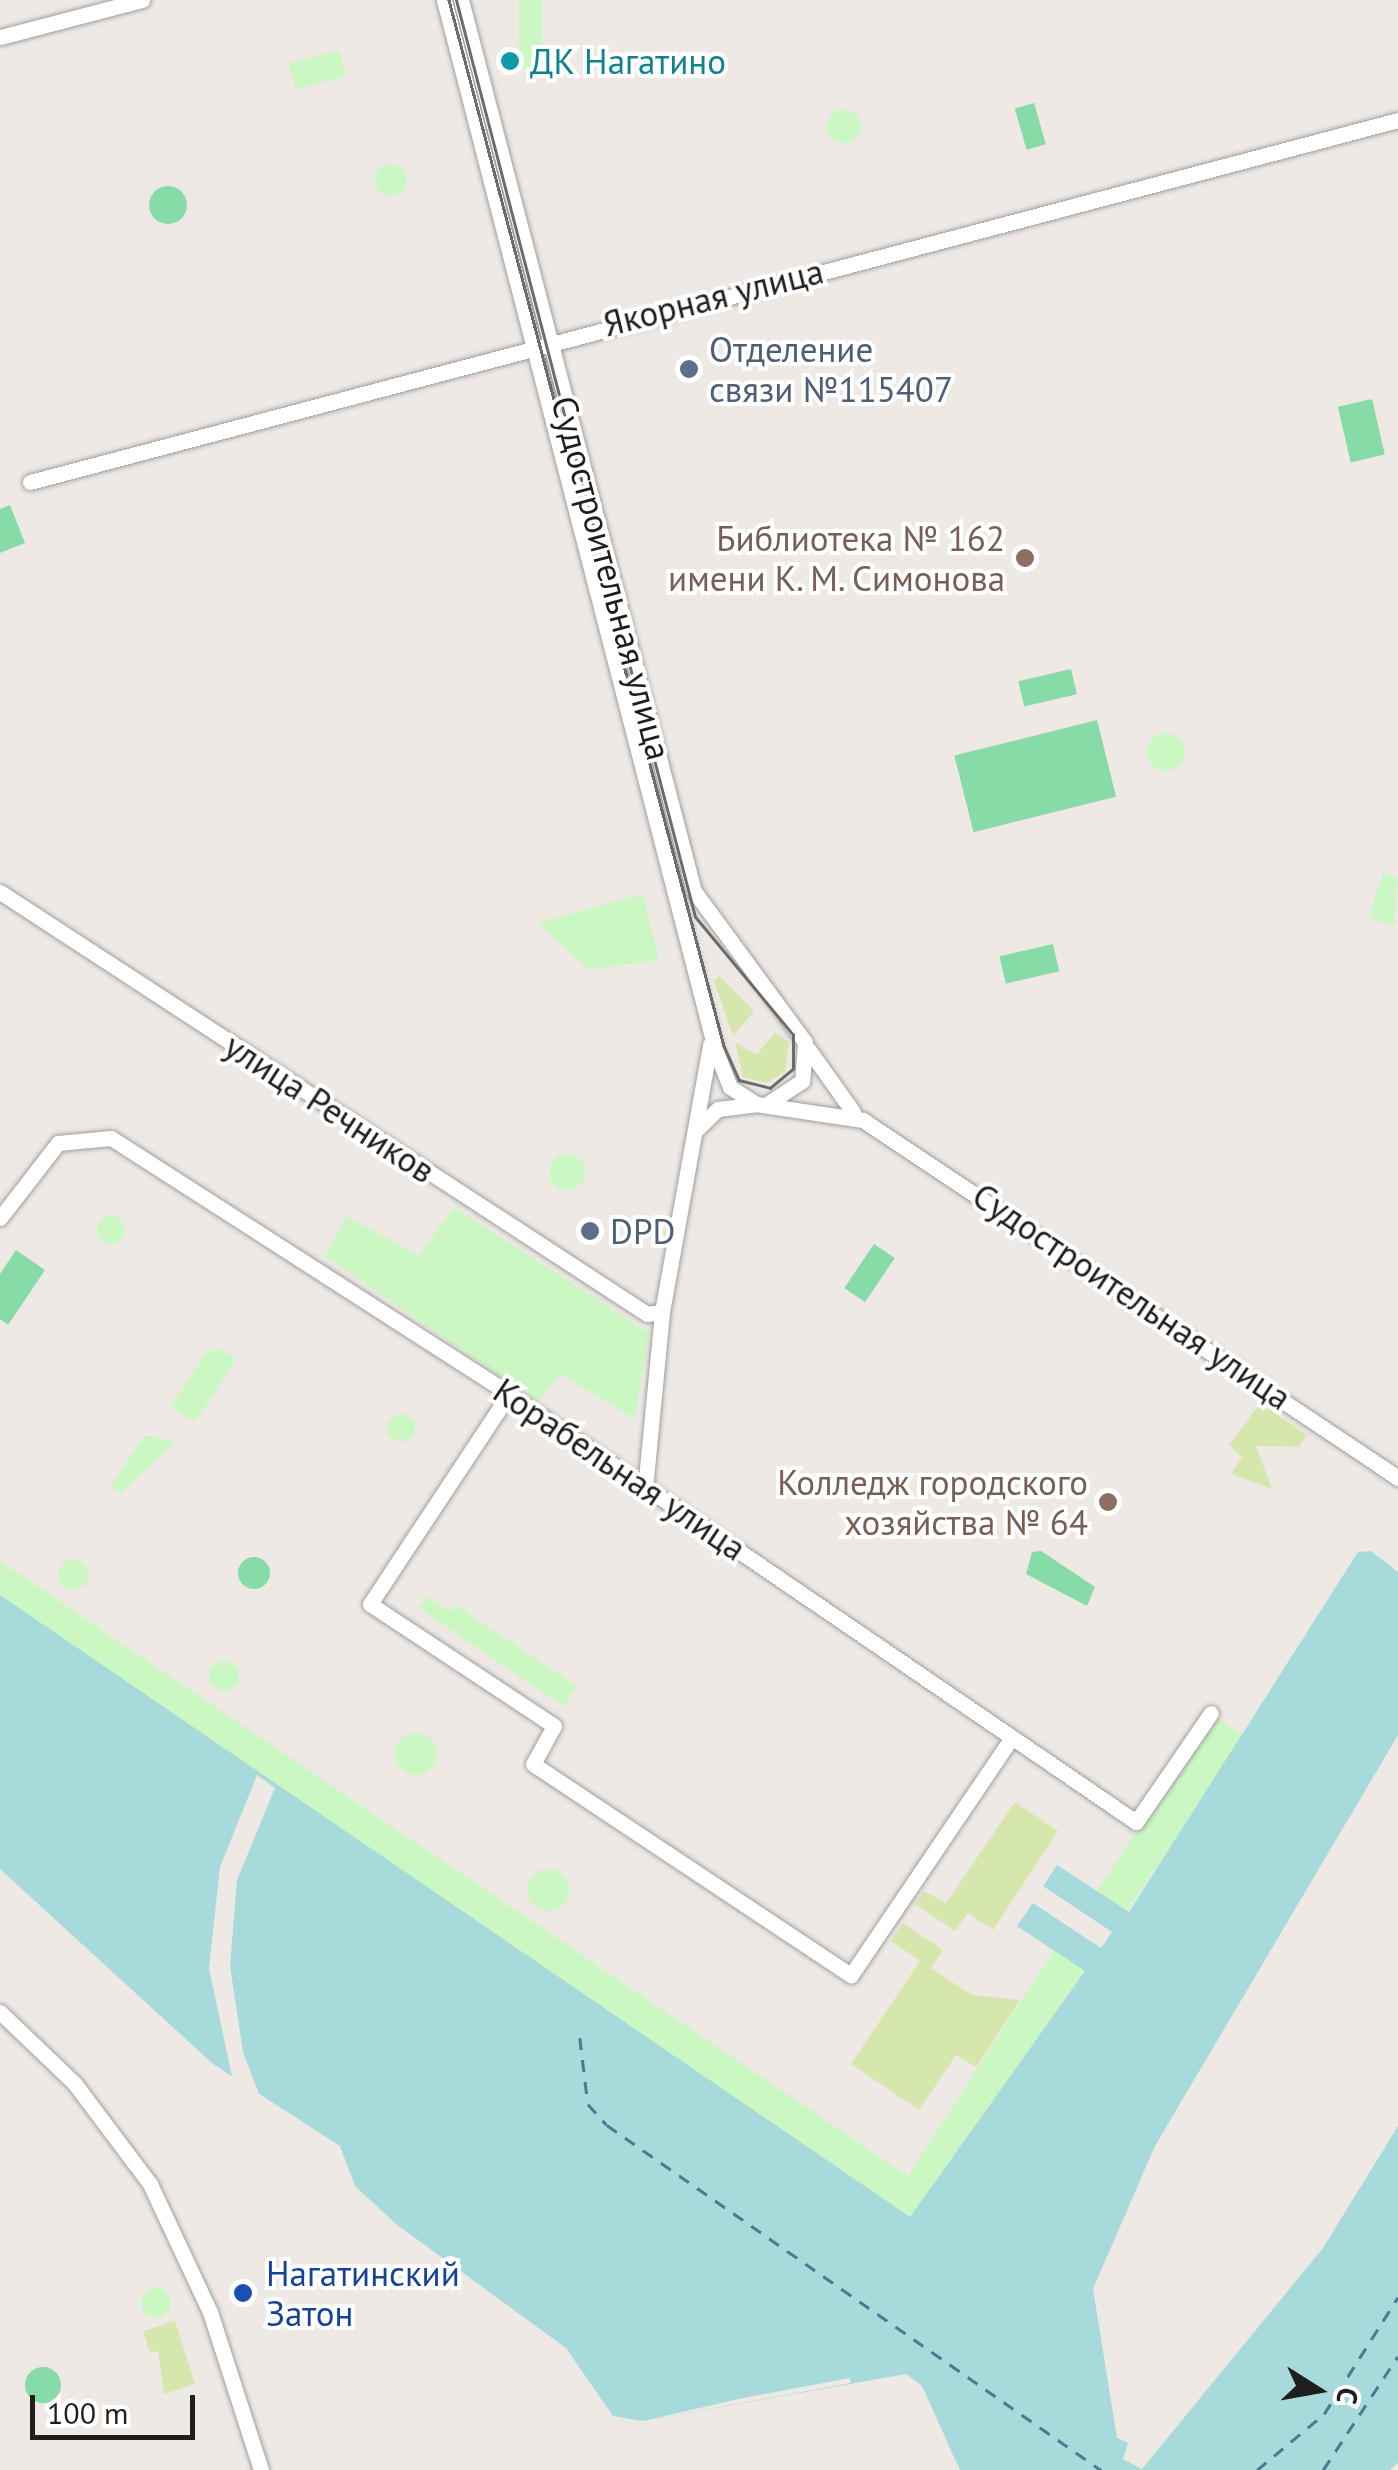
<!DOCTYPE html>
<html>
<head>
<meta charset="utf-8">
<style>
	body { margin:0 }
	#map { position:relative; width:1398px; height:2470px; overflow:hidden; background:#efe9e5; font-family:"PT Sans",sans-serif }
	div>[style] { position:absolute }
	.grass>* { inset:0; background:#d6e7ad }
	.park>* { inset:0; background:#cbf7c3; transform-origin:0 0 }
	.round { border-radius:50% }
	.pitch>* { inset:0; background:#86dba7; transform-origin:0 0 }
	.water>* { inset:0; background:#a7dadb }
	.pier>* { inset:0; background:#efe9e5 }
	.ferry>* { height:2.5px; margin-top:-1.25px; transform-origin:0; background:repeating-linear-gradient(90deg,#457d93 0 12px,transparent 0 22px) }
	.roads { filter:drop-shadow(0 0 2px #9f9f9f) drop-shadow(0 0 2px #9f9f9f) }
	.minor>* { height:15px; margin:-7.5px; padding:0 7.5px; transform-origin:7.5px; border-radius:7.5px; background:#fff }
	.tram>* { height:2.5px; margin:-1.25px; padding:0 1.25px; transform-origin:1.25px; border-radius:1.25px; background:#6c6c6c }
	.dots>* { width:28px; height:28px; translate:-50% -50%; box-sizing:border-box; border:5px solid #fff; border-radius:50% }
	span { translate:-50% -50%; white-space:nowrap; text-align:center; line-height:1.15; -webkit-text-stroke:8px #fff; paint-order:stroke }
	.culture-label { font-size:35px; color:#0d838f }
	.left { translate:0 -50%; text-align:left }
	.street-label { font-size:35px; color:#1e1e1e }
	.service-label { font-size:35px; color:#4e5e75 }
	.education-label { font-size:35px; color:#785e54 }
	.right { translate:-100% -50%; text-align:right }
	.transit-label { font-size:35px; color:#164399 }
	.north { position:absolute; left:1268px; top:2340px; width:100px; height:100px; -webkit-text-stroke:8px #fff; paint-order:stroke; rotate:101deg; font-size:28px; font-weight:700; line-height:40px; text-align:center; color:#1e1e1e }
	.north::after { content:''; display:block; margin:auto; width:35px; height:45px; background:#1e1e1e; clip-path:polygon(50% 0,100% 100%,50% 72%,0 100%) }
	.scale { position:absolute; left:30px; top:2395px; width:165px; height:45px; box-sizing:border-box; border:5px solid #1e1e1e; border-top:0; padding-left:12px; font-size:30px; line-height:35px; white-space:nowrap; color:#1e1e1e; -webkit-text-stroke:8px #fff; paint-order:stroke }
</style>
</head>
<body>
<div id="map">
	<div class="grass">
		<i style="clip-path:polygon(719px 976px,754px 1011px,733px 1036px,714px 981px)"></i>
		<i style="clip-path:polygon(775px 1033px,789px 1042px,785px 1072px,766px 1083px,743px 1077px,735px 1042px,756px 1055px)"></i>
		<i style="clip-path:polygon(1260px 1403px,1307px 1435px,1299px 1447px,1256px 1446px,1272px 1489px,1231px 1474px,1242px 1457px,1229px 1445px)"></i>
		<i style="clip-path:polygon(1015px 1802px,1058px 1831px,993px 1930px,968px 1913px,955px 1931px,915px 1904px,924px 1891px,946px 1903px)"></i>
		<i style="clip-path:polygon(903px 1923px,943px 1950px,931px 1968px,972px 1995px,1020px 2000px,976px 2067px,956px 2055px,919px 2110px,851px 2064px,920px 1961px,891px 1941px)"></i>
		<i style="clip-path:polygon(175px 2321px,195px 2384px,164px 2394px,158px 2351px,150px 2353px,143px 2331px)"></i>
	</div>
	<div class="park">
		<i style="left:519px;top:0;width:23px;height:69px"></i>
		<i style="left:339px;top:50px;width:27px;height:52px;rotate:75deg"></i>
		<i class="round" style="left:827px;top:109px;width:34px;height:34px"></i>
		<i class="round" style="left:375px;top:164px;width:32px;height:32px"></i>
		<i class="round" style="left:1147px;top:733px;width:38px;height:38px"></i>
		<i style="clip-path:polygon(1383px 873px,1398px 878px,1394px 926px,1369px 918px)"></i>
		<i style="clip-path:polygon(643px 894px,659px 960px,589px 970px,538px 923px)"></i>
		<i class="round" style="left:549px;top:1154px;width:36px;height:36px"></i>
		<i style="clip-path:polygon(454px 1207px,649px 1333px,635px 1419px,561px 1374px,538px 1402px,325px 1256px,347px 1216px,419px 1256px)"></i>
		<i class="round" style="left:97px;top:1216px;width:28px;height:28px"></i>
		<i style="clip-path:polygon(222px 1349px,236px 1359px,195px 1422px,171px 1406px,207px 1352px)"></i>
		<i class="round" style="left:387px;top:1414px;width:28px;height:28px"></i>
		<i style="clip-path:polygon(145px 1435px,175px 1442px,121px 1493px,111px 1486px)"></i>
		<i class="round" style="left:58px;top:1560px;width:30px;height:30px"></i>
		<i style="clip-path:polygon(0 1561px,908px 2176px,1054px 1950px,1085px 1971px,910px 2217px,44px 1631px,0 1595px)"></i>
		<i style="clip-path:polygon(427px 1596px,451px 1612px,456px 1605px,577px 1686px,563px 1706px,419px 1608px)"></i>
		<i class="round" style="left:209px;top:1661px;width:30px;height:30px"></i>
		<i style="left:1215px;top:1716px;width:36px;height:211px;rotate:34deg"></i>
		<i class="round" style="left:395px;top:1733px;width:42px;height:42px"></i>
		<i class="round" style="left:527px;top:1869px;width:42px;height:42px"></i>
		<i class="round" style="left:141px;top:2288px;width:30px;height:30px"></i>
	</div>
	<div class="pitch">
		<i style="left:1034px;top:103px;width:43px;height:20px;rotate:74deg"></i>
		<i class="round" style="left:149px;top:186px;width:38px;height:38px"></i>
		<i style="left:1372px;top:399px;width:57px;height:35px;rotate:77deg"></i>
		<i style="clip-path:polygon(10px 505px,25px 543px,0 553px,0 509px)"></i>
		<i style="left:1071px;top:669px;width:26px;height:54px;rotate:77deg"></i>
		<i style="left:1097px;top:720px;width:79px;height:147px;rotate:76deg"></i>
		<i style="left:1053px;top:944px;width:28px;height:55px;rotate:77deg"></i>
		<i style="left:874px;top:1244px;width:25px;height:53px;rotate:34deg"></i>
		<i style="clip-path:polygon(16px 1250px,45px 1270px,8px 1325px,0 1319px,0 1274px)"></i>
		<i style="clip-path:polygon(1041px 1551px,1095px 1587px,1087px 1606px,1026px 1574px,1032px 1552px)"></i>
		<i class="round" style="left:238px;top:1557px;width:32px;height:32px"></i>
		<i class="round" style="left:25px;top:2367px;width:36px;height:36px"></i>
	</div>
	<div class="water">
		<i style="clip-path:polygon(1371px 1551px,1398px 1572px,1398px 1735px,1155px 2146px,1093px 2289px,1117px 2438px,1128px 2443px,1123px 2459px,1142px 2469px,1323px 2248px,1398px 2126px,1398px 2463px,1390px 2470px,960px 2470px,922px 2386px,906px 2374px,643px 2421px,613px 2416px,566px 2348px,396px 2224px,355px 2186px,340px 2146px,213px 2064px,0 1869px,0 1595px,910px 2217px,1085px 1971px,1017px 1926px,1033px 1903px,1101px 1948px,1112px 1932px,1043px 1886px,1057px 1865px,1129px 1912px,1358px 1552px)"></i>
	</div>
	<div class="pier">
		<i style="clip-path:polygon(257px 1775px,275px 1788px,237px 1880px,230px 1966px,243px 2052px,264px 2107px,234px 2086px,209px 1968px,220px 1867px)"></i>
		<i style="clip-path:polygon(850px 2378px,851px 2383px,643px 2421px,743px 2398px)"></i>
	</div>
	<div class="ferry">
		<i style="left:580px;top:2038px;width:66px;rotate:83.1deg"></i>
		<i style="left:588px;top:2104px;width:28px;rotate:48deg"></i>
		<i style="left:607px;top:2125px;width:603px;rotate:34.93deg"></i>
		<i style="left:1257px;top:2470px;width:87px;rotate:-39.9deg"></i>
		<i style="left:1324px;top:2414px;width:138px;rotate:-57.7deg"></i>
		<i style="left:1323px;top:2470px;width:136px;rotate:-56.7deg"></i>
	</div>
	<div class="roads">
		<div class="minor">
			<i style="left:444px;top:0;width:1083px;rotate:75.51deg"></i>
			<i style="left:715px;top:1049px;width:41px;rotate:68.5deg"></i>
			<i style="left:730px;top:1087px;width:31px;rotate:33deg"></i>
			<i style="left:461px;top:0;width:921px;rotate:75.35deg"></i>
			<i style="left:694px;top:891px;width:187px;rotate:53.7deg"></i>
			<i style="left:805px;top:1042px;width:39px;rotate:94deg"></i>
			<i style="left:802px;top:1081px;width:42px;rotate:146.7deg"></i>
			<i style="left:0;top:37px;width:147px;rotate:-14.6deg"></i>
			<i style="left:30px;top:482px;width:1415px;rotate:-14.82deg"></i>
			<i style="left:0;top:892px;width:772px;rotate:33.11deg"></i>
			<i style="left:647px;top:1314px;width:15px;rotate:-8deg"></i>
			<i style="left:809px;top:1050px;width:76px;rotate:54.6deg"></i>
			<i style="left:697px;top:1129px;width:29px;rotate:-44deg"></i>
			<i style="left:718px;top:1109px;width:38px;rotate:-7deg"></i>
			<i style="left:756px;top:1104px;width:108px;rotate:8.5deg"></i>
			<i style="left:863px;top:1120px;width:644px;rotate:33.79deg"></i>
			<i style="left:0;top:1218px;width:95px;rotate:-52.3deg"></i>
			<i style="left:58px;top:1143px;width:53px;rotate:-5.4deg"></i>
			<i style="left:111px;top:1138px;width:473px;rotate:32.7deg"></i>
			<i style="left:509px;top:1394px;width:759px;rotate:34.32deg"></i>
			<i style="left:1136px;top:1822px;width:132px;rotate:-55.5deg"></i>
			<i style="left:509px;top:1394px;width:252px;rotate:123.5deg"></i>
			<i style="left:370px;top:1604px;width:221px;rotate:33.5deg"></i>
			<i style="left:554px;top:1726px;width:43px;rotate:118.9deg"></i>
			<i style="left:533px;top:1764px;width:382px;rotate:33.6deg"></i>
			<i style="left:851px;top:1975px;width:287px;rotate:-55.9deg"></i>
			<i style="left:645px;top:1489px;width:178px;rotate:-84.5deg"></i>
			<i style="left:662px;top:1312px;width:272px;rotate:-79.8deg"></i>
			<i style="left:0;top:2012px;width:104px;rotate:43.8deg"></i>
			<i style="left:75px;top:2084px;width:125px;rotate:53.1deg"></i>
			<i style="left:150px;top:2184px;width:141px;rotate:64.9deg"></i>
			<i style="left:210px;top:2312px;width:166px;rotate:72.1deg"></i>
		</div>
	</div>
	<div class="tram">
		<i style="left:449px;top:0;width:1082px;rotate:75.27deg"></i>
		<i style="left:724px;top:1046px;width:37px;rotate:66deg"></i>
		<i style="left:739px;top:1080px;width:32px;rotate:14deg"></i>
		<i style="left:770px;top:1088px;width:30px;rotate:-40deg"></i>
		<i style="left:793px;top:1069px;width:34px;rotate:-90deg"></i>
		<i style="left:793px;top:1035px;width:153px;rotate:-129.7deg"></i>
		<i style="left:695px;top:917px;width:948px;rotate:-104.61deg"></i>
	</div>
	<div class="dots">
		<i style="left:510px;top:61px;background:#0f9aa8"></i>
		<i style="left:689px;top:369px;background:#5c6f8a"></i>
		<i style="left:1025px;top:558px;background:#8d6e63"></i>
		<i style="left:590px;top:1231px;background:#5c6f8a"></i>
		<i style="left:1108px;top:1502px;background:#8d6e63"></i>
		<i style="left:243px;top:2293px;background:#1a4fb4"></i>
	</div>
	<div class="culture-label">
		<span class="left" style="left:530px;top:61px">ДК Нагатино</span>
	</div>
	<div class="street-label">
		<span style="left:713px;top:297px;rotate:-14deg">Якорная улица</span>
		<span style="left:612px;top:578px;rotate:75deg">Судостроительная улица</span>
		<span style="left:330px;top:1108px;rotate:33deg">улица Речников</span>
		<span style="left:1132px;top:1296px;rotate:34deg">Судостроительная улица</span>
		<span style="left:620px;top:1469px;rotate:34deg">Корабельная улица</span>
	</div>
	<div class="service-label">
		<span class="left" style="left:709px;top:369px">Отделение<br>связи №115407</span>
		<span class="left" style="left:610px;top:1231px">DPD</span>
	</div>
	<div class="education-label">
		<span class="right" style="left:1005px;top:558px">Библиотека № 162<br>имени К. М. Симонова</span>
		<span class="right" style="left:1088px;top:1502px">Колледж городского<br>хозяйства № 64</span>
	</div>
	<div class="transit-label">
		<span class="left" style="left:266px;top:2293px">Нагатинский<br>Затон</span>
	</div>
	<div class="north">С</div>
	<div class="scale">100 m</div>
</div>
</body>
</html>
